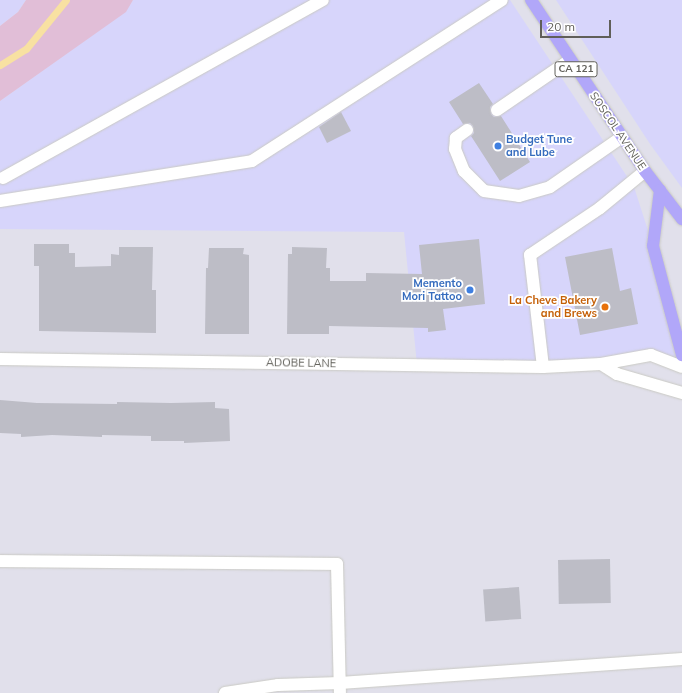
<!DOCTYPE html>
<html>
<head>
<meta charset="utf-8">
<style>
	body { margin:0 }
	#map { position:relative; width:682px; height:693px; overflow:hidden; background:#e1e0eb; font-family:Mulish,sans-serif }
	div>[style] { position:absolute }
	.commercial>* { inset:0; background:#d7d5fb }
	.green>* { inset:0; background:#e1bed7 }
	.stream>* { height:7px; margin:-3.5px; padding:0 3.5px; transform-origin:3.5px; border-radius:3.5px; background:#f8e1a2 }
	.building>* { inset:0; background:#bdbdc6; transform-origin:0 0 }
	.roads { filter:drop-shadow(0 0 1px #cacac4) drop-shadow(0 0 1px #cacac4) }
	.service>* { height:12px; margin:-6px; padding:0 6px; transform-origin:6px; border-radius:6px; background:#fff }
	.minor>* { height:12px; margin:-6px; padding:0 6px; transform-origin:6px; border-radius:6px; background:#fff }
	.primary>* { height:12px; margin:-6px; padding:0 6px; transform-origin:6px; border-radius:6px; background:#b1a7f9 }
	.dots>* { width:11px; height:11px; translate:-50% -50%; box-sizing:border-box; border:2px solid #fff; border-radius:50% }
	span { translate:-50% -50%; white-space:nowrap; text-align:center; line-height:1.15; -webkit-text-stroke:3.5px #fff; paint-order:stroke }
	.shield-label span { padding:1px 3px; background:#fff; border:1px solid; border-radius:3px; -webkit-text-stroke-width:0 }
	.shield-label { font-size:10px; color:#605f59; font-weight:700 }
	.street-label { font-size:11px; color:#605f59 }
	.shop-label { font-size:11px; color:#366cbe; font-weight:700 }
	.left { translate:0 -50%; text-align:left }
	.right { translate:-100% -50%; text-align:right }
	.food-label { font-size:11px; color:#c56008; font-weight:700 }
	.scale { position:absolute; left:540px; top:20px; width:71px; height:18px; box-sizing:border-box; border:2px solid #605f59; border-top:0; padding-left:5px; font-size:12px; line-height:14px; white-space:nowrap; color:#605f59; -webkit-text-stroke:3px #fff; paint-order:stroke }
</style>
</head>
<body>
<div id="map">
	<div class="commercial">
		<i style="clip-path:polygon(0 0,26px 0,18px 12px,0 26px)"></i>
		<i style="clip-path:polygon(133px 0,510px 0,634px 187px,653px 246px,682px 367px,651px 355px,601px 364px,417px 365px,404px 232px,0 229px,0 101px,125px 12px)"></i>
		<i style="clip-path:polygon(556px 0,682px 0,682px 188px,650px 144px)"></i>
	</div>
	<div class="green">
		<i style="clip-path:polygon(26px 0,133px 0,126px 12px,0 101px,0 26px,18px 12px)"></i>
	</div>
	<div class="stream">
		<i style="left:0;top:65px;width:31px;rotate:-32deg"></i>
		<i style="left:26px;top:49px;width:63px;rotate:-50.8deg"></i>
	</div>
	<div class="building">
		<i style="clip-path:polygon(479px 83px,493px 104px,490px 107px,491px 114px,494px 117px,501px 116px,530px 162px,500px 181px,471px 136px,474px 133px,473px 126px,470px 123px,463px 124px,449px 102px)"></i>
		<i style="clip-path:polygon(341px 112px,351px 131px,327px 143px,319px 127px)"></i>
		<i style="clip-path:polygon(479px 239px,485px 304px,443px 309px,446px 330px,428px 332px,428px 328px,329px 326px,329px 334px,287px 334px,288px 254px,292px 254px,292px 247px,327px 248px,326px 268px,330px 268px,330px 281px,366px 281px,366px 273px,422px 274px,419px 245px)"></i>
		<i style="clip-path:polygon(34px 244px,69px 244px,69px 253px,75px 253px,75px 267px,111px 266px,111px 254px,119px 255px,119px 247px,153px 247px,152px 290px,156px 290px,156px 333px,39px 331px,39px 266px,34px 266px)"></i>
		<i style="clip-path:polygon(209px 248px,244px 248px,243px 254px,249px 255px,249px 334px,205px 334px,206px 268px,208px 268px)"></i>
		<i style="clip-path:polygon(612px 248px,620px 291px,631px 288px,638px 324px,580px 335px,565px 257px)"></i>
		<i style="clip-path:polygon(0 400px,37px 403px,117px 404px,117px 402px,171px 403px,215px 402px,215px 408px,229px 409px,230px 441px,184px 443px,184px 441px,151px 441px,151px 436px,102px 435px,102px 437px,52px 435px,21px 437px,21px 434px,0 433px)"></i>
		<i style="left:610px;top:559px;width:44px;height:52px;rotate:89deg"></i>
		<i style="left:519px;top:587px;width:32px;height:36px;rotate:86deg"></i>
	</div>
	<div class="roads">
		<div class="service">
			<i style="left:497px;top:110px;width:88px;rotate:-34.4deg"></i>
			<i style="left:467px;top:130px;width:14px;rotate:144deg"></i>
			<i style="left:456px;top:138px;width:11px;rotate:95deg"></i>
			<i style="left:455px;top:149px;width:24px;rotate:68deg"></i>
			<i style="left:464px;top:171px;width:28px;rotate:45deg"></i>
			<i style="left:484px;top:191px;width:35px;rotate:8deg"></i>
			<i style="left:519px;top:196px;width:32px;rotate:-16deg"></i>
			<i style="left:550px;top:187px;width:88px;rotate:-34.8deg"></i>
			<i style="left:3px;top:178px;width:366px;rotate:-29.1deg"></i>
			<i style="left:0;top:201px;width:255px;rotate:-9deg"></i>
			<i style="left:252px;top:161px;width:297px;rotate:-32.8deg"></i>
			<i style="left:543px;top:367px;width:113px;rotate:-96.6deg"></i>
			<i style="left:530px;top:255px;width:84px;rotate:-33.9deg"></i>
			<i style="left:600px;top:208px;width:58px;rotate:-39.4deg"></i>
			<i style="left:0;top:561px;width:337px;rotate:0.5deg"></i>
			<i style="left:337px;top:564px;width:129px;rotate:88.7deg"></i>
			<i style="left:225px;top:693px;width:54px;rotate:-8.6deg"></i>
			<i style="left:278px;top:685px;width:62px;rotate:-1.8deg"></i>
			<i style="left:340px;top:683px;width:343px;rotate:-4deg"></i>
		</div>
		<div class="minor">
			<i style="left:0;top:359px;width:543px;rotate:0.84deg"></i>
			<i style="left:543px;top:367px;width:58px;rotate:-3deg"></i>
			<i style="left:601px;top:364px;width:51px;rotate:-10.2deg"></i>
			<i style="left:651px;top:355px;width:33px;rotate:21deg"></i>
			<i style="left:601px;top:364px;width:19px;rotate:32deg"></i>
			<i style="left:617px;top:374px;width:68px;rotate:16.3deg"></i>
		</div>
		<div class="primary">
			<i style="left:531px;top:0;width:206px;rotate:56.3deg"></i>
			<i style="left:645px;top:171px;width:61px;rotate:52.4deg"></i>
			<i style="left:660px;top:190px;width:56px;rotate:97.1deg"></i>
			<i style="left:653px;top:246px;width:113px;rotate:75.1deg"></i>
		</div>
	</div>
	<div class="dots">
		<i style="left:498px;top:146px;background:#3f7fe0"></i>
		<i style="left:470px;top:290px;background:#3f7fe0"></i>
		<i style="left:605px;top:307px;background:#e8710a"></i>
	</div>
	<div class="shield-label">
		<span style="left:576px;top:69px">CA 121</span>
	</div>
	<div class="street-label">
		<span style="left:618px;top:131px;rotate:56deg">SOSCOL AVENUE</span>
		<span style="left:301px;top:363px;rotate:1deg">ADOBE LANE</span>
	</div>
	<div class="shop-label">
		<span class="left" style="left:506px;top:146px">Budget Tune<br>and Lube</span>
		<span class="right" style="left:462px;top:290px">Memento<br>Mori Tattoo</span>
	</div>
	<div class="food-label">
		<span class="right" style="left:597px;top:307px">La Cheve Bakery<br>and Brews</span>
	</div>
	<div class="scale">20 m</div>
</div>
</body>
</html>
